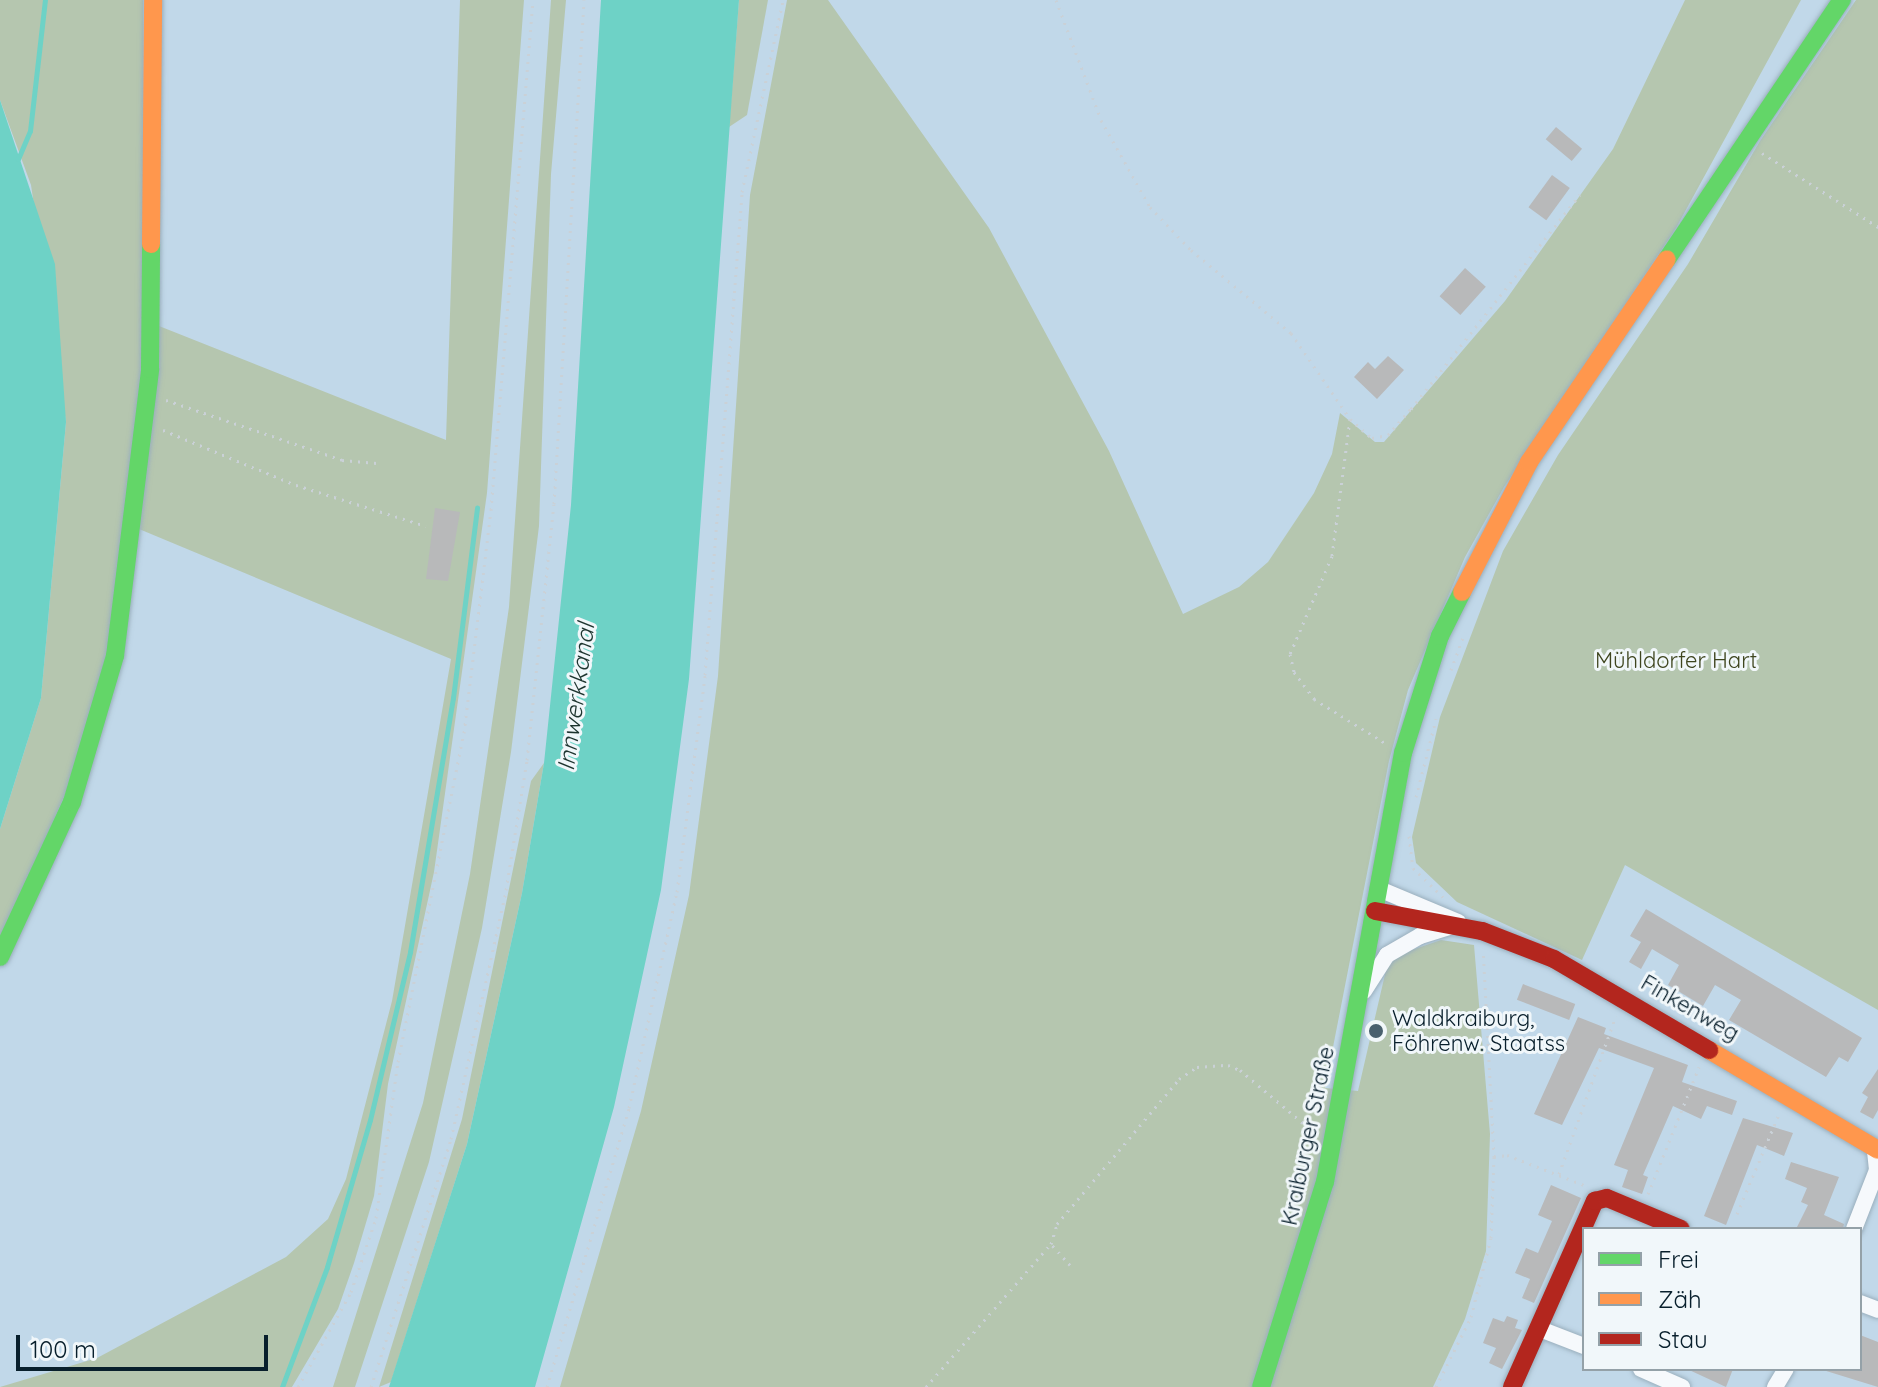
<!DOCTYPE html>
<html>
<head>
<meta charset="utf-8">
<style>
	body { margin:0 }
	#map { position:relative; width:1878px; height:1387px; overflow:hidden; background:#c1d8e9; font-family:Quicksand,sans-serif }
	div>[style] { position:absolute }
	.green>* { inset:0; background:#b5c6af }
	.water>* { inset:0; background:#6ed2c6 }
	.stream>* { height:5px; margin:-2.5px; padding:0 2.5px; transform-origin:2.5px; border-radius:2.5px; background:#6ed2c6 }
	.building>* { inset:0; background:#b8b9ba; transform-origin:0 0 }
	.path>* { height:3px; margin-top:-1.5px; transform-origin:0; background:repeating-linear-gradient(90deg,#cad1d7 0 2px,transparent 0 8px) }
	.roads { filter:drop-shadow(0 0 2px #9aafbd) drop-shadow(0 0 2px #9aafbd) }
	.street>* { height:16px; margin:-8px; padding:0 8px; transform-origin:8px; border-radius:8px; background:#f6f9fc }
	.fast>* { height:18px; margin:-9px; padding:0 9px; transform-origin:9px; border-radius:9px; background:#63d668 }
	.slow>* { height:18px; margin:-9px; padding:0 9px; transform-origin:9px; border-radius:9px; background:#ff974d }
	.jam>* { height:18px; margin:-9px; padding:0 9px; transform-origin:9px; border-radius:9px; background:#b3261e }
	.dots>* { width:22px; height:22px; translate:-50% -50%; box-sizing:border-box; border:4px solid #f1f7fa; border-radius:50% }
	span { translate:-50% -50%; white-space:nowrap; text-align:center; line-height:1.15; -webkit-text-stroke:6px #f1f7fa; paint-order:stroke }
	.park-label { font-size:22px; color:#3e451e }
	.street-label { font-size:22px; color:#081f2c }
	.poi-label { font-size:22px; color:#081f2c }
	.left { translate:0 -50%; text-align:left }
	.water-label { font-size:24px; color:#1d342f; font-style:italic }
	.legend { position:absolute; left:1582px; top:1227px; width:280px; height:144px; box-sizing:border-box; background:#f1f7fa; border:2px solid #94a1a8; margin:0; padding:10px 14px; list-style:none; font-size:24px; color:#081f2c }
	.legend li { display:flex; align-items:center; gap:16px; height:40px }
	.legend b { width:40px; border:2px solid #94a1a8 }
	.scale { position:absolute; left:16px; top:1335px; width:252px; height:36px; box-sizing:border-box; border:4px solid #081f2c; border-top:0; padding-left:10px; font-size:24px; line-height:28px; white-space:nowrap; color:#081f2c; -webkit-text-stroke:6px #f1f7fa; paint-order:stroke }
</style>
</head>
<body>
<div id="map">
	<div class="green">
		<i style="clip-path:polygon(0 0,143px 0,143px 381px,114px 625px,85px 749px,0 941px,0 829px,41px 698px,66px 422px,31px 185px,0 100px)"></i>
		<i style="clip-path:polygon(460px 0,524px 0,487px 493px,434px 872px,388px 1084px,374px 1196px,354px 1263px,338px 1309px,292px 1387px,0 1387px,97px 1358px,286px 1257px,328px 1219px,346px 1179px,392px 1001px,451px 659px,139px 529px,159px 326px,446px 440px)"></i>
		<i style="clip-path:polygon(551px 0,566px 0,551px 174px,539px 526px,511px 752px,482px 928px,429px 1162px,355px 1387px,333px 1387px,423px 1103px,470px 874px,509px 607px)"></i>
		<i style="clip-path:polygon(739px 0,768px 0,747px 115px,729px 127px)"></i>
		<i style="clip-path:polygon(787px 0,828px 0,989px 228px,1109px 451px,1183px 614px,1239px 587px,1268px 562px,1314px 493px,1332px 454px,1340px 413px,1375px 442px,1384px 442px,1505px 301px,1613px 149px,1685px 0,1801px 0,1676px 228px,1504px 487px,1465px 557px,1408px 690px,1389px 761px,1325px 1088px,1358px 1091px,1386px 970px,1397px 955px,1441px 940px,1474px 945px,1490px 1134px,1486px 1251px,1465px 1319px,1433px 1387px,560px 1387px,641px 1111px,689px 895px,718px 676px,750px 195px)"></i>
		<i style="clip-path:polygon(1856px 0,1878px 0,1878px 1010px,1625px 865px,1582px 960px,1457px 902px,1416px 863px,1412px 837px,1440px 717px,1503px 551px,1558px 455px,1688px 264px,1760px 141px)"></i>
		<i style="clip-path:polygon(544px 763px,522px 893px,467px 1144px,391px 1382px,379px 1387px,462px 1119px,531px 781px)"></i>
	</div>
	<div class="water">
		<i style="clip-path:polygon(601px 0,739px 0,689px 679px,661px 890px,614px 1107px,535px 1387px,389px 1387px,467px 1144px,522px 893px,544px 763px,571px 505px)"></i>
		<i style="clip-path:polygon(0 100px,55px 264px,66px 422px,41px 698px,0 829px)"></i>
	</div>
	<div class="stream">
		<i style="left:18px;top:159px;width:30px;rotate:-67deg"></i>
		<i style="left:30px;top:131px;width:132px;rotate:-83.5deg"></i>
		<i style="left:282px;top:1387px;width:128px;rotate:-69.4deg"></i>
		<i style="left:327px;top:1267px;width:153px;rotate:-73.7deg"></i>
		<i style="left:370px;top:1120px;width:173px;rotate:-76.6deg"></i>
		<i style="left:410px;top:952px;width:258px;rotate:-80.4deg"></i>
		<i style="left:453px;top:698px;width:192px;rotate:-82.8deg"></i>
	</div>
	<div class="building">
		<i style="left:1556px;top:127px;width:34px;height:16px;rotate:40deg"></i>
		<i style="left:1552px;top:175px;width:22px;height:40px;rotate:36deg"></i>
		<i style="left:1465px;top:268px;width:28px;height:38px;rotate:42deg"></i>
		<i style="clip-path:polygon(1388px 356px,1404px 370px,1377px 399px,1354px 377px,1368px 362px,1375px 369px)"></i>
		<i style="clip-path:polygon(435px 508px,460px 512px,448px 581px,426px 579px)"></i>
		<i style="clip-path:polygon(1646px 909px,1862px 1038px,1848px 1062px,1839px 1057px,1826px 1077px,1729px 1020px,1741px 1000px,1715px 985px,1703px 1006px,1668px 985px,1679px 965px,1652px 949px,1641px 969px,1629px 962px,1641px 942px,1630px 936px)"></i>
		<i style="left:1523px;top:984px;width:56px;height:17px;rotate:21deg"></i>
		<i style="clip-path:polygon(1578px 1017px,1606px 1028px,1604px 1034px,1688px 1065px,1682px 1082px,1737px 1101px,1732px 1115px,1707px 1106px,1701px 1119px,1673px 1106px,1643px 1175px,1648px 1177px,1642px 1194px,1622px 1187px,1628px 1170px,1614px 1165px,1654px 1068px,1599px 1048px,1562px 1125px,1534px 1114px)"></i>
		<i style="clip-path:polygon(1878px 1069px,1878px 1110px,1873px 1119px,1860px 1112px,1868px 1097px,1862px 1093px)"></i>
		<i style="clip-path:polygon(1743px 1118px,1793px 1133px,1784px 1156px,1757px 1145px,1726px 1225px,1704px 1216px)"></i>
		<i style="clip-path:polygon(1791px 1162px,1839px 1177px,1824px 1215px,1844px 1224px,1843px 1229px,1796px 1229px,1808px 1205px,1801px 1202px,1807px 1188px,1785px 1179px)"></i>
		<i style="clip-path:polygon(1551px 1185px,1581px 1198px,1534px 1303px,1522px 1298px,1530px 1279px,1515px 1273px,1526px 1248px,1538px 1253px,1552px 1221px,1538px 1215px)"></i>
		<i style="clip-path:polygon(1507px 1316px,1518px 1320px,1515px 1328px,1522px 1330px,1502px 1369px,1489px 1363px,1496px 1348px,1483px 1343px,1493px 1318px,1504px 1322px)"></i>
		<i style="clip-path:polygon(1860px 1335px,1878px 1342px,1878px 1387px,1823px 1370px,1860px 1369px)"></i>
		<i style="clip-path:polygon(1687px 1369px,1733px 1369px,1726px 1387px)"></i>
	</div>
	<div class="path">
		<i style="left:1056px;top:0;width:128px;rotate:69.4deg"></i>
		<i style="left:1101px;top:120px;width:100px;rotate:60.6deg"></i>
		<i style="left:1150px;top:207px;width:59px;rotate:46.4deg"></i>
		<i style="left:1191px;top:250px;width:130px;rotate:39.7deg"></i>
		<i style="left:1291px;top:333px;width:104px;rotate:55.5deg"></i>
		<i style="left:1350px;top:419px;width:29px;rotate:41deg"></i>
		<i style="left:1372px;top:438px;width:16px;rotate:-11deg"></i>
		<i style="left:1388px;top:435px;width:35px;rotate:-49deg"></i>
		<i style="left:1411px;top:409px;width:273px;rotate:-51.8deg"></i>
		<i style="left:1762px;top:153px;width:138px;rotate:32.5deg"></i>
		<i style="left:166px;top:400px;width:186px;rotate:18.8deg"></i>
		<i style="left:342px;top:460px;width:35px;rotate:5deg"></i>
		<i style="left:1350px;top:419px;width:138px;rotate:97.5deg"></i>
		<i style="left:1332px;top:556px;width:107px;rotate:113.2deg"></i>
		<i style="left:1290px;top:654px;width:18px;rotate:77deg"></i>
		<i style="left:1294px;top:672px;width:34px;rotate:53deg"></i>
		<i style="left:1314px;top:699px;width:86px;rotate:31.7deg"></i>
		<i style="left:163px;top:430px;width:144px;rotate:22.5deg"></i>
		<i style="left:296px;top:485px;width:136px;rotate:17.5deg"></i>
		<i style="left:1451px;top:670px;width:40px;rotate:-69.8deg"></i>
		<i style="left:1416px;top:797px;width:81px;rotate:-75.6deg"></i>
		<i style="left:1409px;top:836px;width:32px;rotate:83deg"></i>
		<i style="left:1413px;top:868px;width:43px;rotate:44.1deg"></i>
		<i style="left:1494px;top:1157px;width:13px;rotate:-9deg"></i>
		<i style="left:1507px;top:1155px;width:83px;rotate:21.3deg"></i>
		<i style="left:1559px;top:1174px;width:168px;rotate:-70.2deg"></i>
		<i style="left:1648px;top:1194px;width:137px;rotate:-68.1deg"></i>
		<i style="left:1737px;top:1214px;width:108px;rotate:-67.2deg"></i>
		<i style="left:1070px;top:1265px;width:28px;rotate:-132deg"></i>
		<i style="left:1051px;top:1244px;width:21px;rotate:-73deg"></i>
		<i style="left:1057px;top:1224px;width:189px;rotate:-49.9deg"></i>
		<i style="left:1179px;top:1079px;width:22px;rotate:-34deg"></i>
		<i style="left:1197px;top:1067px;width:31px;rotate:-4deg"></i>
		<i style="left:1228px;top:1065px;width:13px;rotate:23deg"></i>
		<i style="left:1240px;top:1070px;width:99px;rotate:40.1deg"></i>
		<i style="left:298px;top:1387px;width:109px;rotate:-60.8deg"></i>
		<i style="left:351px;top:1292px;width:78px;rotate:-71.3deg"></i>
		<i style="left:376px;top:1218px;width:158px;rotate:-82deg"></i>
		<i style="left:398px;top:1062px;width:336px;rotate:-78.7deg"></i>
		<i style="left:464px;top:733px;width:225px;rotate:-83.1deg"></i>
		<i style="left:491px;top:510px;width:512px;rotate:-85.29deg"></i>
		<i style="left:371px;top:1387px;width:261px;rotate:-72.1deg"></i>
		<i style="left:451px;top:1139px;width:255px;rotate:-77.5deg"></i>
		<i style="left:506px;top:890px;width:132px;rotate:-80.8deg"></i>
		<i style="left:527px;top:760px;width:257px;rotate:-84deg"></i>
		<i style="left:554px;top:504px;width:505px;rotate:-86.59deg"></i>
		<i style="left:547px;top:1387px;width:291px;rotate:-73.6deg"></i>
		<i style="left:629px;top:1108px;width:221px;rotate:-77.5deg"></i>
		<i style="left:677px;top:892px;width:219px;rotate:-82.6deg"></i>
		<i style="left:705px;top:675px;width:484px;rotate:-85.6deg"></i>
		<i style="left:742px;top:192px;width:196px;rotate:-77.9deg"></i>
		<i style="left:926px;top:1387px;width:189px;rotate:-48.9deg"></i>
		<i style="left:1436px;top:1387px;width:78px;rotate:-63.4deg"></i>
		<i style="left:1471px;top:1317px;width:81px;rotate:-75.8deg"></i>
		<i style="left:1491px;top:1238px;width:81px;rotate:-87.9deg"></i>
		<i style="left:1494px;top:1157px;width:207px;rotate:-93deg"></i>
	</div>
	<div class="roads">
		<div class="street">
			<i style="left:1379px;top:889px;width:86px;rotate:22.7deg"></i>
			<i style="left:1364px;top:991px;width:43px;rotate:-57.4deg"></i>
			<i style="left:1387px;top:955px;width:38px;rotate:-30deg"></i>
			<i style="left:1420px;top:936px;width:31px;rotate:-17deg"></i>
			<i style="left:1854px;top:1229px;width:63px;rotate:-68.7deg"></i>
			<i style="left:1877px;top:1170px;width:19px;rotate:-96deg"></i>
			<i style="left:1860px;top:1303px;width:19px;rotate:21deg"></i>
			<i style="left:1540px;top:1329px;width:47px;rotate:21.1deg"></i>
			<i style="left:1641px;top:1369px;width:45px;rotate:23.7deg"></i>
			<i style="left:1775px;top:1387px;width:21px;rotate:-59deg"></i>
		</div>
		<div class="fast">
			<i style="left:1667px;top:259px;width:313px;rotate:-56deg"></i>
			<i style="left:0;top:957px;width:171px;rotate:-65.1deg"></i>
			<i style="left:72px;top:802px;width:152px;rotate:-73.6deg"></i>
			<i style="left:115px;top:656px;width:289px;rotate:-83deg"></i>
			<i style="left:150px;top:369px;width:125px;rotate:-89.5deg"></i>
			<i style="left:1261px;top:1387px;width:215px;rotate:-72.7deg"></i>
			<i style="left:1325px;top:1182px;width:436px;rotate:-79.7deg"></i>
			<i style="left:1403px;top:753px;width:123px;rotate:-72.5deg"></i>
			<i style="left:1440px;top:636px;width:49px;rotate:-63.4deg"></i>
		</div>
		<div class="slow">
			<i style="left:151px;top:244px;width:244px;rotate:-89.5deg"></i>
			<i style="left:1462px;top:592px;width:146px;rotate:-62.7deg"></i>
			<i style="left:1529px;top:462px;width:245px;rotate:-55.8deg"></i>
			<i style="left:1709px;top:1050px;width:196px;rotate:30.6deg"></i>
		</div>
		<div class="jam">
			<i style="left:1375px;top:911px;width:109px;rotate:10.6deg"></i>
			<i style="left:1482px;top:931px;width:77px;rotate:21.3deg"></i>
			<i style="left:1554px;top:959px;width:180px;rotate:30.4deg"></i>
			<i style="left:1512px;top:1387px;width:204px;rotate:-66deg"></i>
			<i style="left:1595px;top:1201px;width:12px;rotate:-14deg"></i>
			<i style="left:1607px;top:1198px;width:80px;rotate:22.7deg"></i>
		</div>
	</div>
	<div class="dots">
		<i style="left:1376px;top:1031px;background:#49606e"></i>
	</div>
	<div class="park-label">
		<span style="left:1676px;top:661px">Mühldorfer Hart</span>
	</div>
	<div class="street-label">
		<span style="left:1690px;top:1008px;rotate:30deg">Finkenweg</span>
		<span style="left:1308px;top:1136px;rotate:-78deg">Kraiburger Straße</span>
	</div>
	<div class="poi-label">
		<span class="left" style="left:1392px;top:1031px">Waldkraiburg,<br>Föhrenw. Staatss</span>
	</div>
	<div class="water-label">
		<span style="left:576px;top:697px;rotate:-82deg">Innwerkkanal</span>
	</div>
	<ul class="legend">
	<li><b style="height:10px;background:#63d668"></b>Frei</li>
	<li><b style="height:10px;background:#ff974d"></b>Zäh</li>
	<li><b style="height:10px;background:#b3261e"></b>Stau</li>
	</ul>
	<div class="scale">100 m</div>
</div>
</body>
</html>
